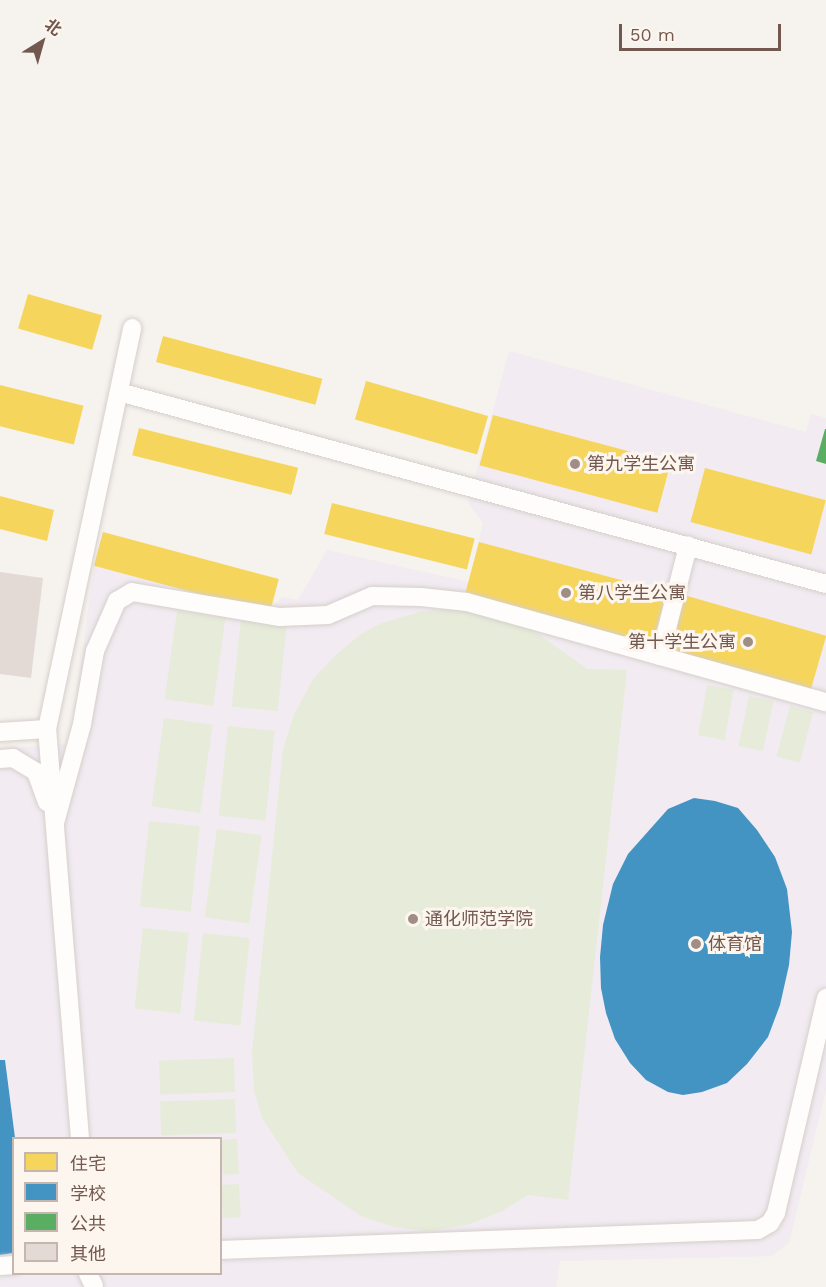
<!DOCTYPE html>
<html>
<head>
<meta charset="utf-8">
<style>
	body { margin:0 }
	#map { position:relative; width:826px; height:1287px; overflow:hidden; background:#f6f2ed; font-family:"Work Sans","Noto Sans SC",sans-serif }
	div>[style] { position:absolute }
	.education>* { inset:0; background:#f2ebf2 }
	.green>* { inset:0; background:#e6ecd9; transform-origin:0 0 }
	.homes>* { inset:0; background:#f6d55c; transform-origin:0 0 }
	.schools>* { inset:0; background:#4393c3 }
	.public>* { inset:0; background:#5aae61 }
	.building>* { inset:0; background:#e3dad5 }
	.roads { filter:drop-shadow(0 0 2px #d5cfcb) drop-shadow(0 0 2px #d5cfcb) }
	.street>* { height:18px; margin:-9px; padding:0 9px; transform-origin:9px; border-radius:9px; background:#fefdfc }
	.dots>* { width:16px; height:16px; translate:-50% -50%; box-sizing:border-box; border:3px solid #fdf6ef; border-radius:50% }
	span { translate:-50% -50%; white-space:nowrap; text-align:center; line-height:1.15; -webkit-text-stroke:6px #fdf6ef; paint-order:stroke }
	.poi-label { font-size:18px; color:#72584f }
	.left { translate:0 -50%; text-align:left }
	.right { translate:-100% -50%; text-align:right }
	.legend { position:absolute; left:12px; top:1137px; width:210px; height:138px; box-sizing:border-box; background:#fdf6ef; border:2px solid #c5b7af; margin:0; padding:8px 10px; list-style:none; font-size:18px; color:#72584f }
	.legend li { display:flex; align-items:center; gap:12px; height:30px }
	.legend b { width:30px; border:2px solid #c5b7af }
	.north { position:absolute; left:12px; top:12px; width:60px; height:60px; -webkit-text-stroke:4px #fdf6ef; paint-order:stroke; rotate:37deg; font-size:16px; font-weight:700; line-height:24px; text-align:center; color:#72584f }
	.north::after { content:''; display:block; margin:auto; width:21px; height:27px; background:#72584f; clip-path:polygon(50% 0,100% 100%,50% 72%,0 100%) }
	.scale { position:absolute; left:619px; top:24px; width:162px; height:27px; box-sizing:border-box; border:3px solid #72584f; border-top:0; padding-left:8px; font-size:18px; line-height:21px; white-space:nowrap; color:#72584f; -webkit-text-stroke:4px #fdf6ef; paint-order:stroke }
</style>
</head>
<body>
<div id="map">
	<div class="education">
		<i style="clip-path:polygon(evenodd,509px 351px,806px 432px,811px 414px,826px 418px,826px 1090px,789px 1243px,772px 1256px,560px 1261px,556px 1287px,0 1287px,0 749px,70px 744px,94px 566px,270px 611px,282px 597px,298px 600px,327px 550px,469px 582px,483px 523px,468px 503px,509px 351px,14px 1138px,220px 1138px,220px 1274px,14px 1274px,14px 1138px)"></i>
	</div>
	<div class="green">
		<i style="clip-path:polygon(451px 609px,486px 613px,523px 623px,587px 669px,627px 670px,568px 1200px,528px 1195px,502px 1211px,470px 1224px,429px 1231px,394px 1227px,361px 1216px,298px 1173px,262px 1118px,254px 1090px,252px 1053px,283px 749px,294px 715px,313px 679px,338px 653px,361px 634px,382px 623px,419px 612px)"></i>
		<i style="left:177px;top:611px;width:49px;height:89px;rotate:8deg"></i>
		<i style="left:241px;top:619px;width:46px;height:88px;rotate:6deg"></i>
		<i style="left:707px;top:685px;width:27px;height:51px;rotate:10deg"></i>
		<i style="left:749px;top:696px;width:25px;height:51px;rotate:12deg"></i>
		<i style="left:790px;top:706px;width:24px;height:52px;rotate:15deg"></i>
		<i style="left:164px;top:718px;width:49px;height:89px;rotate:8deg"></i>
		<i style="left:228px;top:726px;width:47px;height:90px;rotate:6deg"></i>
		<i style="left:149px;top:821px;width:51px;height:86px;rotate:6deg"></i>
		<i style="left:217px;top:829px;width:45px;height:89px;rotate:8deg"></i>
		<i style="left:143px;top:928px;width:46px;height:81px;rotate:6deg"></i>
		<i style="left:203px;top:933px;width:47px;height:88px;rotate:6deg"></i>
		<i style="left:234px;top:1058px;width:34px;height:75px;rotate:88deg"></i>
		<i style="left:235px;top:1099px;width:34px;height:75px;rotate:88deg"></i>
		<i style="left:237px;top:1139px;width:35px;height:16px;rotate:87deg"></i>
		<i style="left:239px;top:1184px;width:33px;height:18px;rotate:87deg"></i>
	</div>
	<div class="homes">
		<i style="left:28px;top:294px;width:77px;height:36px;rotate:16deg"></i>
		<i style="left:163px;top:336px;width:165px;height:27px;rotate:15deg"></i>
		<i style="left:366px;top:381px;width:127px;height:40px;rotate:16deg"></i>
		<i style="left:0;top:385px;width:86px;height:40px;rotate:14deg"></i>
		<i style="left:493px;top:415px;width:184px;height:52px;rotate:15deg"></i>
		<i style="left:139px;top:428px;width:164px;height:28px;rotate:14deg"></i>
		<i style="left:705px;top:468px;width:125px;height:56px;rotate:15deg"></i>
		<i style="clip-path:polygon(0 496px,54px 510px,47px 541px,0 529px)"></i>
		<i style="left:332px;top:503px;width:147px;height:32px;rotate:14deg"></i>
		<i style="left:103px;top:532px;width:182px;height:35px;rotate:15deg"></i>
		<i style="left:479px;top:542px;width:194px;height:55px;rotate:15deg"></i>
		<i style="left:684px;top:595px;width:148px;height:56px;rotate:16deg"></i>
	</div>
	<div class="schools">
		<i style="clip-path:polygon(694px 798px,715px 801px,738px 808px,757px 830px,775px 857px,787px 889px,792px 932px,789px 965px,780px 1005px,768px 1037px,747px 1064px,727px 1083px,702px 1092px,683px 1095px,668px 1092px,646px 1080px,630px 1063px,615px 1039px,606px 1013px,601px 988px,600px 957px,603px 925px,613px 884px,628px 854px,668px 809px)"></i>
		<i style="clip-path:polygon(0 1060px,5px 1060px,15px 1138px,14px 1253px,0 1255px)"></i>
	</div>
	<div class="public">
		<i style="clip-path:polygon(825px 429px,826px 429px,826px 464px,816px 461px)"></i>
	</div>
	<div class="building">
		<i style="clip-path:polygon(0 572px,43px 578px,31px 678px,0 674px)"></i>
	</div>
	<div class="roads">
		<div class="street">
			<i style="left:119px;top:392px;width:733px;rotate:15.19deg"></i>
			<i style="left:660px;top:656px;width:114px;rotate:-75.7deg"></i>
			<i style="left:0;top:732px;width:47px;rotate:-3.7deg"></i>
			<i style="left:0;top:759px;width:13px;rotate:-4deg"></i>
			<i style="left:13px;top:758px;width:27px;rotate:31deg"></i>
			<i style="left:36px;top:772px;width:32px;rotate:70deg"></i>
			<i style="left:55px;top:823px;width:103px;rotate:-74.7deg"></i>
			<i style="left:82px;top:724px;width:74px;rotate:-79.9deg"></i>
			<i style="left:95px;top:651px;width:55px;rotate:-66.3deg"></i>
			<i style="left:117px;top:601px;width:17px;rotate:-31deg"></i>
			<i style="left:132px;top:592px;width:150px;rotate:9.6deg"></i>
			<i style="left:280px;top:617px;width:48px;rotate:-2.4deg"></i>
			<i style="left:328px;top:615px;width:48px;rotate:-23.4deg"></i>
			<i style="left:372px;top:596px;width:49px;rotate:1.2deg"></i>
			<i style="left:421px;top:597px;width:46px;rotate:6.2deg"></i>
			<i style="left:467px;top:602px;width:373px;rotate:15.6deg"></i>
			<i style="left:80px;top:1138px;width:410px;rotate:-94.6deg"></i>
			<i style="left:47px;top:729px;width:410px;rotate:-78deg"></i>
			<i style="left:220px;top:1250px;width:538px;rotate:-2.13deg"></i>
			<i style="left:758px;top:1230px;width:14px;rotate:-30deg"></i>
			<i style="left:770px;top:1223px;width:12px;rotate:-59deg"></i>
			<i style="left:776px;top:1213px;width:221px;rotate:-76.9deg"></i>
			<i style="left:0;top:1266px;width:14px;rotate:-4deg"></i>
			<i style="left:88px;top:1274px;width:13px;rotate:63deg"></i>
		</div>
	</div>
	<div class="dots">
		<i style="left:575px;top:464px;background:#a08e86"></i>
		<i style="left:566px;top:593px;background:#a08e86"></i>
		<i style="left:748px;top:642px;background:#a08e86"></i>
		<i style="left:413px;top:919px;background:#a08e86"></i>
		<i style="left:696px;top:944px;background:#a08e86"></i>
	</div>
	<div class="poi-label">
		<span class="left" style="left:587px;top:464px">第九学生公寓</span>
		<span class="left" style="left:578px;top:593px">第八学生公寓</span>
		<span class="right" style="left:736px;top:642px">第十学生公寓</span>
		<span class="left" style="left:425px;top:919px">通化师范学院</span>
		<span class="left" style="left:708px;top:944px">体育馆</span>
	</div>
	<ul class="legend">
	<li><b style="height:16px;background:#f6d55c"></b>住宅</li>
	<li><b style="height:16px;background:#4393c3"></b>学校</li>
	<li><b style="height:16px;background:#5aae61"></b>公共</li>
	<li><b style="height:16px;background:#e3dad5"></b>其他</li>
	</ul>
	<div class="north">北</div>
	<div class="scale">50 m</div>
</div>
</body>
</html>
